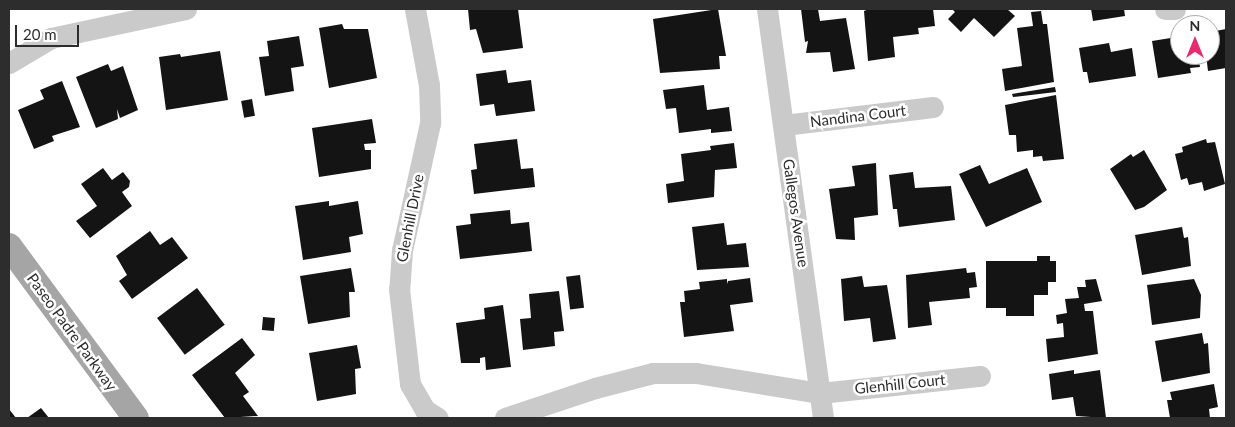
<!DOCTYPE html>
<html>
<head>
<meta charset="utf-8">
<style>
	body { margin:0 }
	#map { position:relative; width:1235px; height:427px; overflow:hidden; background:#fff; font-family:Lato,sans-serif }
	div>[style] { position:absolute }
	.building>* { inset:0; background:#141414; transform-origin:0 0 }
	.minor>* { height:21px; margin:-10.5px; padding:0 10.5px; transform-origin:10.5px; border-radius:10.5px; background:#cacaca }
	.major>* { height:26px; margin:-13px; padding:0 13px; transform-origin:13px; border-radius:13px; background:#a5a5a5 }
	span { translate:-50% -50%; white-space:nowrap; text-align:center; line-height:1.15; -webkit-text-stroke:5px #fff; paint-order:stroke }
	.street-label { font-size:15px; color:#2d2d2d }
	.frame { position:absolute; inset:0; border:10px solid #2d2d2d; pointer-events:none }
	.north { position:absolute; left:1170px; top:15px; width:50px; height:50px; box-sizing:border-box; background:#fff; border:1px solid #ababab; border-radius:50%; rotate:0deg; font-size:14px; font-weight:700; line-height:20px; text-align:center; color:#2d2d2d }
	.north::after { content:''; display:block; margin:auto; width:18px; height:22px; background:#ec2770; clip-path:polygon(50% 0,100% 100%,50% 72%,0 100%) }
	.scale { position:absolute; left:15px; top:25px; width:64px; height:22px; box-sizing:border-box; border:2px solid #2d2d2d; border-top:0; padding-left:6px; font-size:15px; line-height:18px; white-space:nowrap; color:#2d2d2d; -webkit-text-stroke:4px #fff; paint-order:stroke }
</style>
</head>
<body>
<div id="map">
	<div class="building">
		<i style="clip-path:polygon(468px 9px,518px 9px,523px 48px,483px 53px,476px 29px,470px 30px)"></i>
		<i style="clip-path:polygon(718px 9px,726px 56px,719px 56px,720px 69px,660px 73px,653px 19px)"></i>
		<i style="clip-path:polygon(801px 9px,818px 9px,820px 21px,846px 18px,855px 69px,833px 72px,830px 52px,806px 53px,808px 41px,805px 42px)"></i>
		<i style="clip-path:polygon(869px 9px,933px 9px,935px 26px,918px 28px,919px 34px,893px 37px,895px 57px,868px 61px,864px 11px)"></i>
		<i style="clip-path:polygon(952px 9px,1007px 9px,1015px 16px,994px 37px,974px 18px,961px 32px,948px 19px,955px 12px)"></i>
		<i style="clip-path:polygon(1091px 9px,1124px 9px,1125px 16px,1093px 21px)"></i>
		<i style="clip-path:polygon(1041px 11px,1043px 24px,1047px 24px,1054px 82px,1005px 91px,1002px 69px,1022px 66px,1017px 28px,1033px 26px,1031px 12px)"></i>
		<i style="clip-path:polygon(342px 24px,344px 29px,368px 29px,377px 78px,329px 88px,319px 28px)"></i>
		<i style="clip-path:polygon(1226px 29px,1226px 68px,1208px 71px,1206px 55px,1210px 55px,1210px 32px)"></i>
		<i style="clip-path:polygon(299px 36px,304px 66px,291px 68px,294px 91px,265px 96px,259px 57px,269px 56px,267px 41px)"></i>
		<i style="clip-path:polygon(1177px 37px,1180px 55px,1198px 55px,1200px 67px,1190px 68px,1191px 73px,1158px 78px,1152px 41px)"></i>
		<i style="clip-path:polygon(1109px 43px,1111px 52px,1132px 48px,1136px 76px,1089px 83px,1087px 72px,1083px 72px,1079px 48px)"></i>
		<i style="clip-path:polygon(220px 51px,228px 100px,166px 110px,159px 57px,180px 54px,181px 57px)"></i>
		<i style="clip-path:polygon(108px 64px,111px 71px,123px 66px,138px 110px,120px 118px,117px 109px,118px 119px,96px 128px,76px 77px)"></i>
		<i style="clip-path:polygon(506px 70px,508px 83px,531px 80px,535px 111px,496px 116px,494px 104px,480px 106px,476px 74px)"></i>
		<i style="clip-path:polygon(62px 81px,80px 127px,52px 136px,54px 141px,34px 149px,18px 110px,44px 99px,40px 90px)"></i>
		<i style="clip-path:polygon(704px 85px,707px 110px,729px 107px,732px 131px,711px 133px,711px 129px,679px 133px,676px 108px,666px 109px,663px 90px)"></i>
		<i style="clip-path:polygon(1055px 87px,1056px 92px,1013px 97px,1012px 94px)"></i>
		<i style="clip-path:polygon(1056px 95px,1064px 159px,1043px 161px,1042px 156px,1033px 157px,1033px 150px,1017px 152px,1016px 135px,1009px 135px,1005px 105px)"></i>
		<i style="left:252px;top:99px;width:17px;height:11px;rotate:80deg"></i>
		<i style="clip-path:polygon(372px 119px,376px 143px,364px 144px,365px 150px,371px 150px,371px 169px,319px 177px,312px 128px)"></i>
		<i style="clip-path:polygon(517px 139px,521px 169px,533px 168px,535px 187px,474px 194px,471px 170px,477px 169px,474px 144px)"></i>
		<i style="clip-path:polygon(1206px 139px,1207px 143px,1215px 142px,1225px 184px,1204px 191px,1202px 182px,1189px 185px,1187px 178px,1181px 180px,1175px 154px,1183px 152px,1182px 147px)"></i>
		<i style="clip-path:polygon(734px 143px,737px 168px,715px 170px,714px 197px,668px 203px,666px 184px,684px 181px,681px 154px,711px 150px,710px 146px)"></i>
		<i style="clip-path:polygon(1144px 150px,1167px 190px,1144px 207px,1135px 210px,1110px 169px,1131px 154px,1133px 157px)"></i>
		<i style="clip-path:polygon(876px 163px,878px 215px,854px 218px,855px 240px,836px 239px,829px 189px,855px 186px,852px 166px)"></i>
		<i style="clip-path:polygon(980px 165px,989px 184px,1027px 168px,1042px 202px,986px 227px,959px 174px)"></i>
		<i style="clip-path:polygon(103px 168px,112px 180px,123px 172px,130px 181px,129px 187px,122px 192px,132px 206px,90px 238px,76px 221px,97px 206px,81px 184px)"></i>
		<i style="clip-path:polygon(913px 172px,915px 188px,951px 186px,955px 220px,899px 227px,897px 209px,893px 209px,889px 175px)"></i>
		<i style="clip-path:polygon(329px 201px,329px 206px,358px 201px,363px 234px,349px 237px,351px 252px,303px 260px,295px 206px)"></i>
		<i style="clip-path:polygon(510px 210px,511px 224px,529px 222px,532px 251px,460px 259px,456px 226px,471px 224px,470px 214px)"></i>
		<i style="clip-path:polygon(724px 223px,727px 245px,746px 243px,749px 267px,697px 270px,692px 227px)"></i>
		<i style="clip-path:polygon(1182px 227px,1184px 238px,1188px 237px,1191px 266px,1142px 275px,1135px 235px)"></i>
		<i style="clip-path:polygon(150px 231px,160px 245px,172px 237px,188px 258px,132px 299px,119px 281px,127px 275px,116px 256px)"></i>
		<i style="clip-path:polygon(1037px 256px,1050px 256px,1050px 261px,1056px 261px,1056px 282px,1048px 282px,1048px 295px,1034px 295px,1034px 316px,1006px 316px,1006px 308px,986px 308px,986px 261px,1037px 261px)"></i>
		<i style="clip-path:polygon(351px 268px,355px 292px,349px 292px,350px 317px,308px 324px,300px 276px)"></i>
		<i style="clip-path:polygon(966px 268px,967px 273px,975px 272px,977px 287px,969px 288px,970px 298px,929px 302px,932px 325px,908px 328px,906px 275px)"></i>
		<i style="left:580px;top:275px;width:33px;height:14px;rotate:83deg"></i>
		<i style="clip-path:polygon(862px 276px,864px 287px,887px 285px,896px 339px,873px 342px,870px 318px,844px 321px,841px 279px)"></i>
		<i style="clip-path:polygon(750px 278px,753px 302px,730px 305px,734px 331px,684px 337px,680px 302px,685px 302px,684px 291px,700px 289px,699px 282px,727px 279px,727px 284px,728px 281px)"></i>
		<i style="clip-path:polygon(1096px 279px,1102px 301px,1084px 304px,1085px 311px,1093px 311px,1098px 354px,1048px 362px,1046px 339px,1064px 337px,1063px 323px,1057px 324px,1056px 315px,1067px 313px,1065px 299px,1079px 298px,1077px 287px,1086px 287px,1085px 280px)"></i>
		<i style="clip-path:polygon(1194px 279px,1201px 295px,1200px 318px,1152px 325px,1147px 285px)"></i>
		<i style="left:197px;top:288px;width:46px;height:50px;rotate:53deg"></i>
		<i style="clip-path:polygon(559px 291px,564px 331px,554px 332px,555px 346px,523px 350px,520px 319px,531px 318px,529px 294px)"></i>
		<i style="clip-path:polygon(503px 305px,511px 367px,486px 370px,485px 357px,480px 358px,480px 363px,461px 363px,456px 323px,485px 319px,484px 308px)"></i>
		<i style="left:263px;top:317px;width:12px;height:13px;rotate:5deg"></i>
		<i style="clip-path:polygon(1202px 333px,1204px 344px,1208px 343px,1210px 373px,1162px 382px,1155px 341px)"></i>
		<i style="clip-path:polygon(242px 338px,255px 355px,235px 373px,249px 392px,243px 396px,258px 416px,225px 418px,192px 375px)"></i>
		<i style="clip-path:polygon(357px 345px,361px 368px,355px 369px,356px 394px,317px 401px,309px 353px)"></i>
		<i style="clip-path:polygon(1074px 370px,1074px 374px,1100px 370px,1106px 418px,1076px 416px,1073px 397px,1052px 400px,1049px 374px)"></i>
		<i style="clip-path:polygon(1214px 384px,1218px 407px,1209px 409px,1210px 418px,1170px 418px,1167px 400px,1172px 400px,1170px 392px)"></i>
		<i style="clip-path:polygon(41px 408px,49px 418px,27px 418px)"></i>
		<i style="clip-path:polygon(9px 409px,16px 418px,9px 418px)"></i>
	</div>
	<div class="minor">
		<i style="left:415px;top:9px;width:77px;rotate:79.6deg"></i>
		<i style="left:429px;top:85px;width:38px;rotate:88deg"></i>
		<i style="left:430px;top:123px;width:130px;rotate:102.4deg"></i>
		<i style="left:402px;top:250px;width:39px;rotate:94deg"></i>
		<i style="left:399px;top:289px;width:96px;rotate:83.4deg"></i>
		<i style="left:410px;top:384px;width:30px;rotate:60deg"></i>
		<i style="left:425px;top:410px;width:15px;rotate:32deg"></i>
		<i style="left:767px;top:9px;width:413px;rotate:82.2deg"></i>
		<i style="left:1165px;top:9px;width:10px"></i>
		<i style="left:9px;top:63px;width:49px;rotate:-30.8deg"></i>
		<i style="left:51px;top:38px;width:138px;rotate:-12.1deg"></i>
		<i style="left:784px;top:125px;width:150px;rotate:-6.9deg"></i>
		<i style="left:505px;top:418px;width:95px;rotate:-18.4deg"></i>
		<i style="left:595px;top:388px;width:60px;rotate:-14.5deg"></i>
		<i style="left:653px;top:373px;width:43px"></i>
		<i style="left:696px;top:373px;width:126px;rotate:9.2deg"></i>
		<i style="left:820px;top:393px;width:161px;rotate:-6.1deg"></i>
	</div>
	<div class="major">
		<i style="left:9px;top:246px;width:214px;rotate:53.6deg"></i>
	</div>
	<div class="street-label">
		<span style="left:858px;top:116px;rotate:-7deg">Nandina Court</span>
		<span style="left:796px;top:213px;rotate:82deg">Gallegos Avenue</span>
		<span style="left:410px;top:218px;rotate:-79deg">Glenhill Drive</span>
		<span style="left:72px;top:332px;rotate:54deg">Paseo Padre Parkway</span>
		<span style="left:900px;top:384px;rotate:-6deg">Glenhill Court</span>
	</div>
	<div class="frame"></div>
	<div class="north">N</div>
	<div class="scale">20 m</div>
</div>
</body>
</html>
